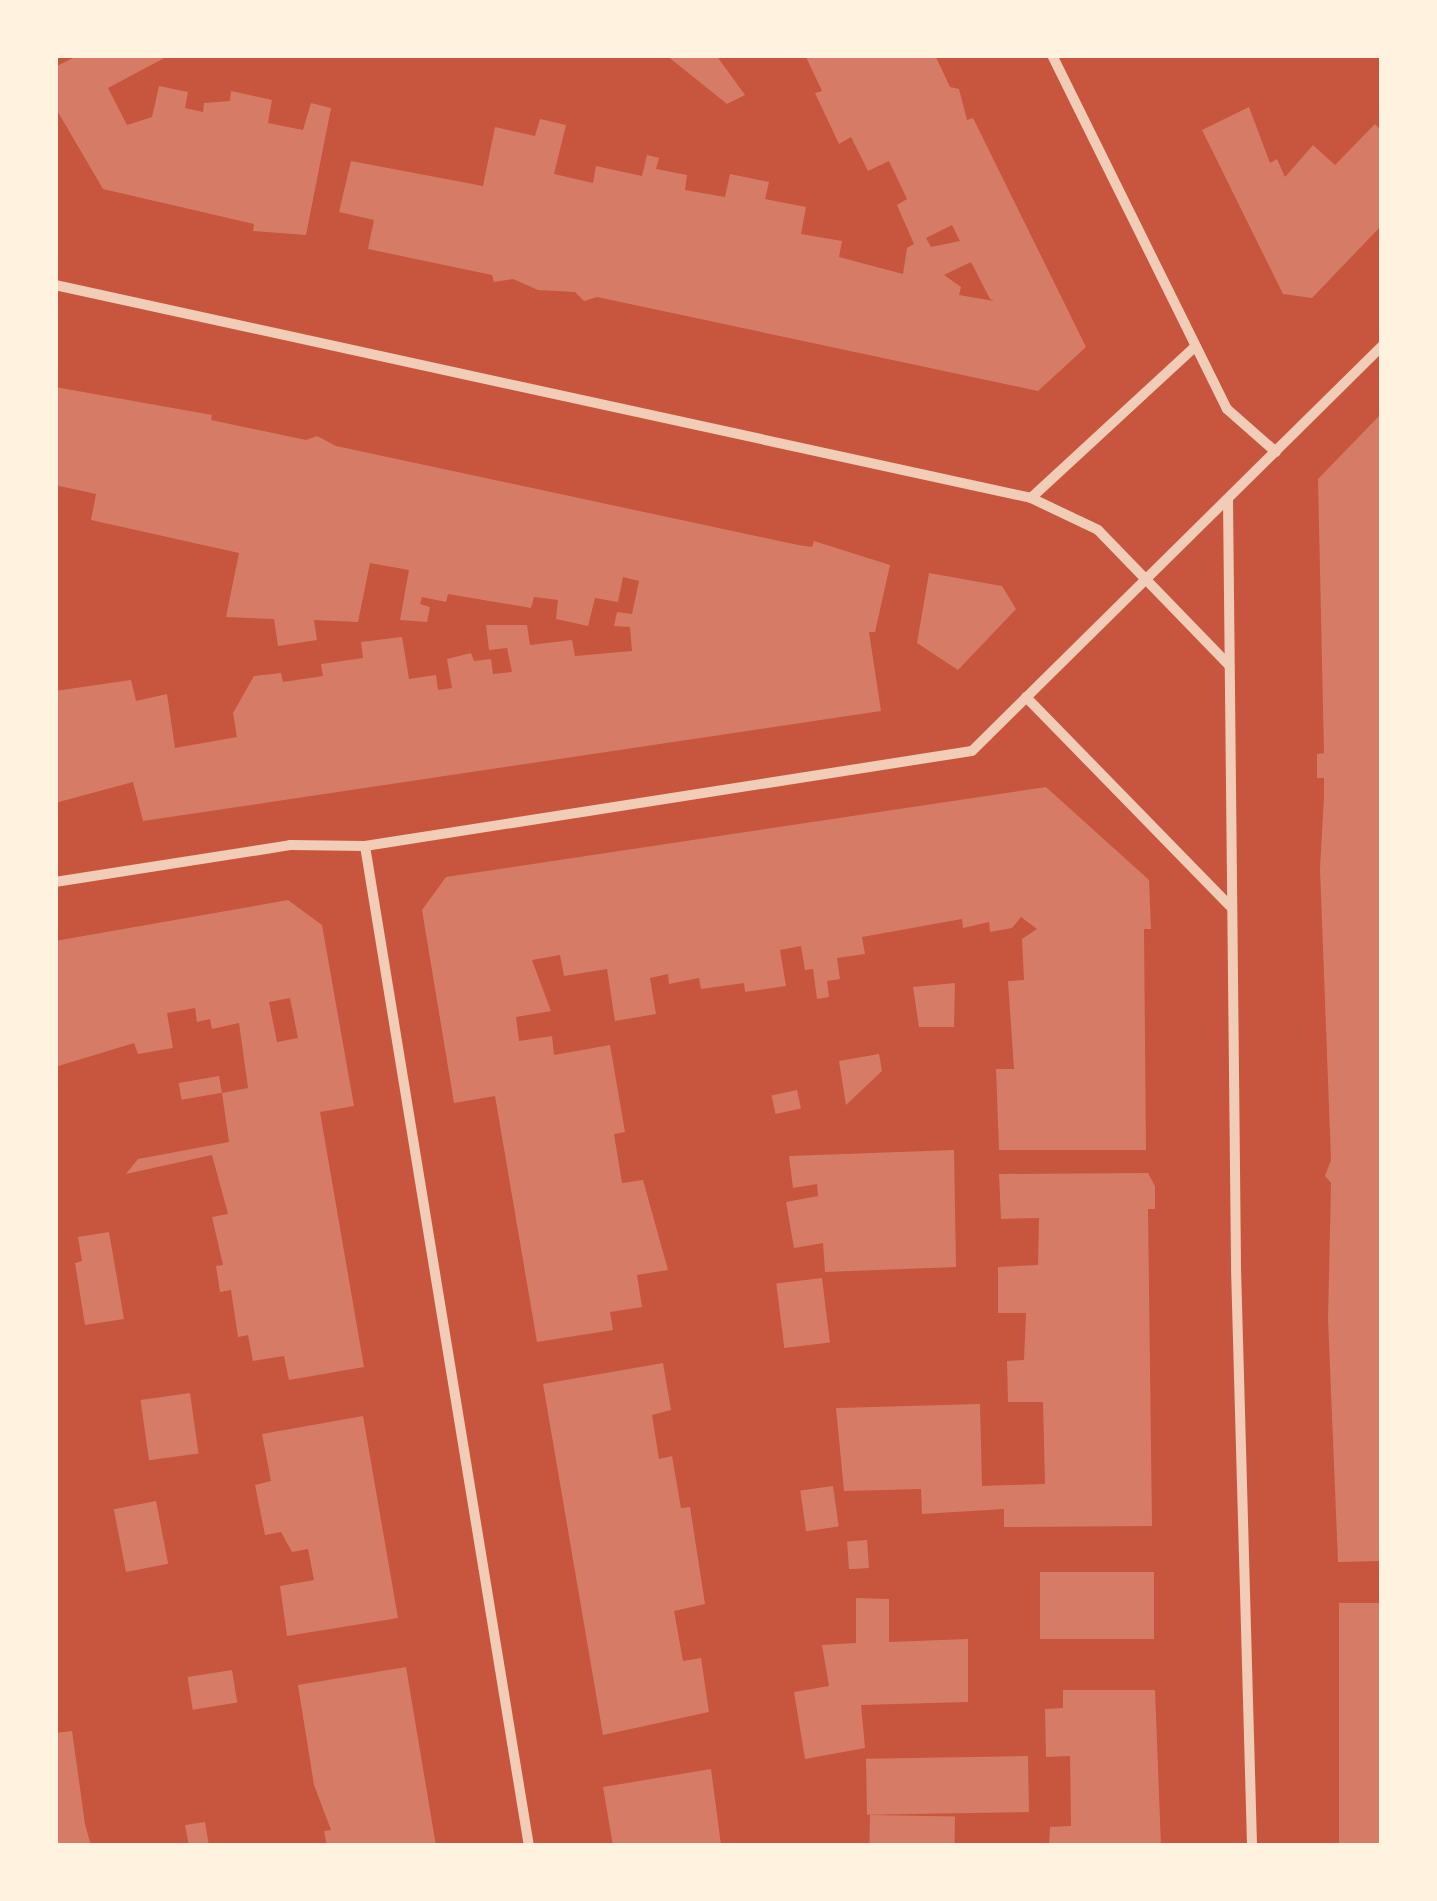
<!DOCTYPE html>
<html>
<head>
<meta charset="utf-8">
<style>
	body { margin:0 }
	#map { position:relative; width:1437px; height:1901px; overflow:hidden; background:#c8553d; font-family:"Public Sans",sans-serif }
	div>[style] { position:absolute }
	.building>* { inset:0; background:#d67c66; transform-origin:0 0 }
	.minor>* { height:10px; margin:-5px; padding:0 5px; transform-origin:5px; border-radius:5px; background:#f1ccb7 }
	span { translate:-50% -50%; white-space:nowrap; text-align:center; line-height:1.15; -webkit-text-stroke:10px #fff3e0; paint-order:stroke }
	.frame { position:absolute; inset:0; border:58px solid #fff3e0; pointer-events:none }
</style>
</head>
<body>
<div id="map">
	<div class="building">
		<i style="clip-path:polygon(79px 55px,170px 55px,108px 88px,127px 125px,152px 117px,159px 86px,188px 92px,185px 108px,203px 112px,204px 103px,230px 101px,231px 91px,272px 100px,268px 123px,303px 130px,311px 103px,331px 108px,306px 235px,253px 231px,254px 224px,103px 189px,55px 107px,55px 67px)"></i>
		<i style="clip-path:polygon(666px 55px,716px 55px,745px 95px,727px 104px)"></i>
		<i style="clip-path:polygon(evenodd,805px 55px,935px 55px,950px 87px,959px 89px,967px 120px,973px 118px,1086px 347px,1038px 391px,597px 297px,584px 301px,575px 292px,538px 290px,513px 279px,494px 282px,492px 275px,368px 249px,374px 220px,339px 212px,351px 161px,483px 186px,495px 127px,535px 136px,540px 119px,566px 125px,554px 174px,593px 183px,596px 166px,642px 176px,647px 155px,659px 158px,656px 169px,687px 175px,685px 190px,725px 197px,730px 174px,769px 182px,765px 199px,806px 207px,801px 234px,842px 241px,839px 257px,903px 274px,907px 248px,914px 244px,897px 205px,907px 199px,889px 161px,868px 171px,851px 137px,839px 144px,815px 93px,822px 91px,805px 55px,952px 225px,960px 241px,931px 247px,926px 238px,952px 225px,805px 55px,971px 262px,990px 299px,994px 301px,959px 295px,961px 287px,944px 275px,971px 262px)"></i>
		<i style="clip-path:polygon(1249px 107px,1270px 163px,1277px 159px,1285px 177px,1313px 145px,1335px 165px,1375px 124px,1382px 131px,1382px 225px,1312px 298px,1283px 294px,1202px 130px)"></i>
		<i style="clip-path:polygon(55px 387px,212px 415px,211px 420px,306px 440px,317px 436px,336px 446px,798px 545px,812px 547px,814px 541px,890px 565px,875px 632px,869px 632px,881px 711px,143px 821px,133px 782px,55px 803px,55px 691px,131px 680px,136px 701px,167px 694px,175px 748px,237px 737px,233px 713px,254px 676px,281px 673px,283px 682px,323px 676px,321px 664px,363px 658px,361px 642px,402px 637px,409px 679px,436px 675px,438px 690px,452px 688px,447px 659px,471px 653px,474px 661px,491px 659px,493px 674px,512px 672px,507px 648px,489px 650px,486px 625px,527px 625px,530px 645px,572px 640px,575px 656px,632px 651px,630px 627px,614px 626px,617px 612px,632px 614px,639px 581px,623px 577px,618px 602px,595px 598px,588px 626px,556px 619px,558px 600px,534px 597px,531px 608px,448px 594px,446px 602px,422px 597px,420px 604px,430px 607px,427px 622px,400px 620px,409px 570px,370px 563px,358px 622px,314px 620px,317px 640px,278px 646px,274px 619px,226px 617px,239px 553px,91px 520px,96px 494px,55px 485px)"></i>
		<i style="clip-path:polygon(1382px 413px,1382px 1561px,1338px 1562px,1328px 1319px,1331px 1183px,1325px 1176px,1331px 1160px,1320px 869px,1324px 796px,1324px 778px,1317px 778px,1317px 754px,1324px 753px,1318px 479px)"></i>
		<i style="clip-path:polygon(929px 573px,1002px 586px,1016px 609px,958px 670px,917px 643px)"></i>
		<i style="clip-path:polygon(1046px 787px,1149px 880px,1151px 929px,1144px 929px,1146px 1150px,999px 1150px,996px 1069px,1014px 1069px,1008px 981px,1024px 980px,1022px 939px,1037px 929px,1021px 917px,1012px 928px,990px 932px,989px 922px,963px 928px,962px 919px,862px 937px,865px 954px,837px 958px,840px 979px,827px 981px,829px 997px,817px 999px,813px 969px,805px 970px,801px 946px,780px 950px,786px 986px,745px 992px,744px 983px,701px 989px,699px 978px,669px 984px,668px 974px,650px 978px,656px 1014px,615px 1021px,607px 969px,564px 976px,560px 955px,532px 960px,551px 1011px,516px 1017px,519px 1041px,552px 1036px,554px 1055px,610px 1045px,625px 1132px,614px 1134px,622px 1183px,643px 1180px,668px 1270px,637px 1275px,642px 1307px,610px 1312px,613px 1330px,537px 1342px,495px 1096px,454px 1103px,422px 910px,446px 877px)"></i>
		<i style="clip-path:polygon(evenodd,288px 900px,322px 925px,354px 1106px,320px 1112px,364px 1367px,289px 1380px,284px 1356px,253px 1361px,248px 1335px,238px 1337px,231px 1290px,220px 1292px,216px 1266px,223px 1265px,212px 1217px,228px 1214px,212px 1155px,126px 1174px,138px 1159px,229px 1142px,222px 1093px,248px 1088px,239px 1023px,212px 1029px,210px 1019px,197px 1022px,195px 1008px,167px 1013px,173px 1048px,138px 1054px,134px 1043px,55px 1067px,55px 941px,288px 900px,290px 998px,298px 1038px,277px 1042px,269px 1002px,290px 998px)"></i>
		<i style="clip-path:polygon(955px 983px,954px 1027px,919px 1027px,913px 987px)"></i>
		<i style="clip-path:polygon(879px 1054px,882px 1071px,846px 1105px,839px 1061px)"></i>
		<i style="left:219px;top:1076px;width:17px;height:41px;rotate:80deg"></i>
		<i style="left:797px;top:1090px;width:19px;height:26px;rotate:78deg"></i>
		<i style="clip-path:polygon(954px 1150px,956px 1267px,825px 1272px,823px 1243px,794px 1248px,786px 1202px,818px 1196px,817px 1184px,793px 1188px,789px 1156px)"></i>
		<i style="clip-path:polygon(1148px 1173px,1155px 1186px,1155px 1209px,1148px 1209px,1152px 1526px,1004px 1527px,1004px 1509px,922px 1514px,921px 1489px,844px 1491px,836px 1408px,980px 1404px,982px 1486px,1045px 1484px,1043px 1402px,1008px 1402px,1007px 1361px,1024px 1360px,1026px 1313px,998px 1313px,998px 1267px,1038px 1265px,1039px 1218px,1001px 1219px,999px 1174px)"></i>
		<i style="clip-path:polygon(109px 1232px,124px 1319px,85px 1325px,75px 1263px,82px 1261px,78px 1237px)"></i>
		<i style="left:822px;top:1278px;width:65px;height:46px;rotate:83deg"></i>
		<i style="clip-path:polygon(663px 1363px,671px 1410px,652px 1415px,659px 1459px,672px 1456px,681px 1508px,690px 1507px,705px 1604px,674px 1611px,683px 1661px,701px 1658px,709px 1712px,603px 1735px,543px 1384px)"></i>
		<i style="left:190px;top:1393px;width:61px;height:50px;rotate:82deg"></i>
		<i style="clip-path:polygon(363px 1416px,398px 1618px,287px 1636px,280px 1586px,314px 1580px,308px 1549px,292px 1552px,281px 1532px,265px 1535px,255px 1485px,271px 1481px,262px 1434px)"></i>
		<i style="left:833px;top:1486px;width:41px;height:33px;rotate:82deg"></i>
		<i style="left:156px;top:1501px;width:64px;height:43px;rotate:79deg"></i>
		<i style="left:867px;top:1540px;width:28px;height:20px;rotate:86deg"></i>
		<i style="left:1154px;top:1572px;width:67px;height:114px;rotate:90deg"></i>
		<i style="clip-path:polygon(856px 1598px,889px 1599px,889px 1642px,968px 1639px,968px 1702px,861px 1705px,865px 1748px,805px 1759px,794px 1692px,829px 1686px,822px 1645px,856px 1643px)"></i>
		<i style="left:1339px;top:1603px;width:43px;height:243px"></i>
		<i style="clip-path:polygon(406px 1667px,436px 1846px,327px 1846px,324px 1831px,331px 1830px,314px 1785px,298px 1685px)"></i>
		<i style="left:232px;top:1670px;width:33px;height:45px;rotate:81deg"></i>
		<i style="clip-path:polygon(1063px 1690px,1155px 1690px,1161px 1846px,1049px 1846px,1050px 1827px,1071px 1826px,1070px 1756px,1046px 1757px,1045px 1709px,1063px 1708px)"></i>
		<i style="clip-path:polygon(72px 1731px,85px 1824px,91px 1846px,55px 1846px,55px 1733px)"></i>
		<i style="left:1028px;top:1756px;width:56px;height:162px;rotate:89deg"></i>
		<i style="clip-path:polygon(711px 1769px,721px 1845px,613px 1846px,603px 1787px)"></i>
		<i style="left:870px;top:1815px;width:85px;height:31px;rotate:1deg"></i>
		<i style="clip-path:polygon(205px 1822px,209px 1846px,189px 1846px,185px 1825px)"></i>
	</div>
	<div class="minor">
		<i style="left:1052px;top:55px;width:395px;rotate:63.7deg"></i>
		<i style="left:1227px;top:409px;width:65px;rotate:41.3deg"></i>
		<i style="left:55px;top:285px;width:999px;rotate:12.31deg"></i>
		<i style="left:1031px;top:498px;width:74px;rotate:25.5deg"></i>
		<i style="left:1098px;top:530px;width:188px;rotate:45.9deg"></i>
		<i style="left:1031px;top:498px;width:224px;rotate:-42.7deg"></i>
		<i style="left:1228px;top:499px;width:769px;rotate:89.4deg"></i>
		<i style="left:1236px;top:1268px;width:578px;rotate:88.41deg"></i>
		<i style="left:1026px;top:697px;width:292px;rotate:45.7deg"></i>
		<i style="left:365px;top:846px;width:1013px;rotate:80.69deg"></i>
		<i style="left:55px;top:882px;width:238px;rotate:-8.9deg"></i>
		<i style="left:290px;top:845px;width:75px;rotate:0.8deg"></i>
		<i style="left:365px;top:846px;width:614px;rotate:-8.9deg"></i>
		<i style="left:972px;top:751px;width:576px;rotate:-44.65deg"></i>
	</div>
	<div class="frame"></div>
</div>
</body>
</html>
